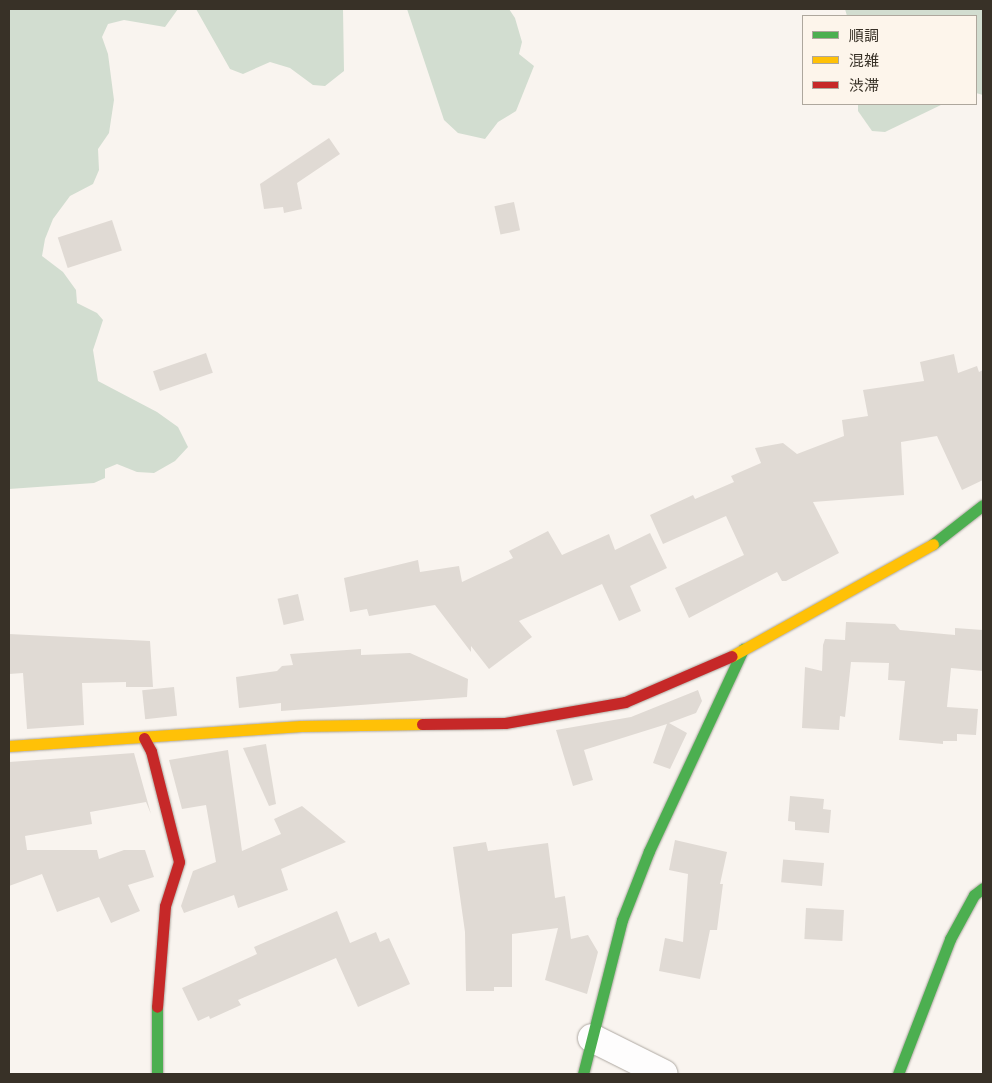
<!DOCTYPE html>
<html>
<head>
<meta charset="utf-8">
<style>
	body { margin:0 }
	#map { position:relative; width:992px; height:1083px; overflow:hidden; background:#f9f4ef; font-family:"Work Sans","Noto Sans JP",sans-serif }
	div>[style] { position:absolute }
	.green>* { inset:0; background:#d2ddd0 }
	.building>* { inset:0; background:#e0dad4; transform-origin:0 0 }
	.roads { filter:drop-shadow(0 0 1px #aea9a2) drop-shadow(0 0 1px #aea9a2) }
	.street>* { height:28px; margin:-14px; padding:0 14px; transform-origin:14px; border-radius:14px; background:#fefdfd }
	.fast>* { height:11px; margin:-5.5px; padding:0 5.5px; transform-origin:5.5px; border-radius:5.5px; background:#4caf50 }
	.slow>* { height:11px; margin:-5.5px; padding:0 5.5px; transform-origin:5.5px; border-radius:5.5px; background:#ffc107 }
	.jam>* { height:11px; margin:-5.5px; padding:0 5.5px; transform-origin:5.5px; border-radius:5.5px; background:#c62828 }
	span { translate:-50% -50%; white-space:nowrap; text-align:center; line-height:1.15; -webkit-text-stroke:4.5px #fdf5eb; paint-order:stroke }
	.frame { position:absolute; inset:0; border:10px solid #383127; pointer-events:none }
	.legend { position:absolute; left:802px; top:15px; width:175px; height:90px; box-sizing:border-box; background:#fdf5eb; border:1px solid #aea79d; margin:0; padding:6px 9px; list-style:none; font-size:15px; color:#383127 }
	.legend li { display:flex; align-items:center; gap:10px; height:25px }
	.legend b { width:25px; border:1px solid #aea79d }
</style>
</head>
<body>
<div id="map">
	<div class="green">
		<i style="clip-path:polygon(9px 9px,178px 9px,165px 27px,124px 20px,108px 24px,102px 37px,108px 54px,114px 100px,109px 133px,98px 149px,99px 170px,93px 184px,70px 196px,53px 219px,45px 239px,42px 256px,63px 272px,76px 290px,77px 303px,97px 313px,103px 320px,93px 350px,98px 381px,157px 412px,178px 427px,188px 447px,175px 461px,154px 473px,137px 472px,117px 464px,105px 469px,105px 478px,94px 483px,9px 489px)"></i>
		<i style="clip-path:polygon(196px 9px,343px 9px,344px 71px,325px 86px,313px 85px,290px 68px,270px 62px,243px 74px,230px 69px)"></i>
		<i style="clip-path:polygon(407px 9px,509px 9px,515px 18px,522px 42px,519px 54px,534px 66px,516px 111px,498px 122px,485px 139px,458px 133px,444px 120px)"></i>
		<i style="clip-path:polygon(845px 9px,983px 9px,983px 95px,976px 93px,976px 16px,847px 16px)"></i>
		<i style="clip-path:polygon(858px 104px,943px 104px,885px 132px,872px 131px,858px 111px)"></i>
	</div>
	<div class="building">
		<i style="clip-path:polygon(329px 138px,340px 154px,297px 183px,302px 209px,284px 213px,283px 207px,264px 209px,260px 184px)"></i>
		<i style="left:514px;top:202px;width:29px;height:20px;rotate:78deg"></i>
		<i style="left:112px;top:220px;width:32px;height:57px;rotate:72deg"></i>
		<i style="left:206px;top:353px;width:21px;height:56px;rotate:71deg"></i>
		<i style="clip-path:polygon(954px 354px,958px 373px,977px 366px,979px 372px,983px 370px,983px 480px,962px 490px,937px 436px,901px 442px,904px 495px,813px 502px,839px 553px,786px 581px,782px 581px,777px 572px,689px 618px,675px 588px,744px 555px,726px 516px,663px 544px,650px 515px,693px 495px,695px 499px,734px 482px,731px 476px,761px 463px,755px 448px,783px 443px,797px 454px,844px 436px,842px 420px,868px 416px,863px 390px,924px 381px,920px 362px)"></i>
		<i style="clip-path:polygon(548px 531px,562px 555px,609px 534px,615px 550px,650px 533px,667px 568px,630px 586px,641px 611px,619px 621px,602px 584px,519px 621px,532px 637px,489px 669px,471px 646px,471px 652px,435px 605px,369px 616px,367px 609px,350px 612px,344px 578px,418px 560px,420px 572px,459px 566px,462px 582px,513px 558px,509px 551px)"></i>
		<i style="left:298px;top:594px;width:27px;height:21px;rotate:77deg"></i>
		<i style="clip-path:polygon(846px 622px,895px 624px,900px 630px,955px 635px,955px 628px,983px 630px,983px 671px,951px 668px,947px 707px,978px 709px,976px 735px,957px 734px,957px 741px,943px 741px,943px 744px,899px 740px,905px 681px,888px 680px,889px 663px,851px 662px,845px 717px,840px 716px,839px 730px,802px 728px,805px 667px,822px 671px,823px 645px,825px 639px,845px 640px)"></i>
		<i style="clip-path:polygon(9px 634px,150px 641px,153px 687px,126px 687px,126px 682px,82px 683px,84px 725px,27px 729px,23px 673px,9px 674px)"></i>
		<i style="clip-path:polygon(361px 649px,361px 655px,410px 653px,468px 679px,467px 697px,281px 711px,281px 703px,239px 708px,236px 677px,277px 671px,282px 666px,293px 665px,290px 654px)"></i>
		<i style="left:174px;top:687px;width:29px;height:32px;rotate:84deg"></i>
		<i style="clip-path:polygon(698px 690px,702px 701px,696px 713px,669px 723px,687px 733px,670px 769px,653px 763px,667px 724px,584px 750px,593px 780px,573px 786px,556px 730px,631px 717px)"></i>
		<i style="clip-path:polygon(266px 744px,276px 804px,269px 806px,243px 748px)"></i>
		<i style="clip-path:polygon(228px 750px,242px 851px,281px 834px,274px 819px,302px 806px,346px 842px,281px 869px,288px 890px,238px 908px,234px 895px,184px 913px,181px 906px,193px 871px,216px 862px,206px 805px,182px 809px,169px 760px)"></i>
		<i style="clip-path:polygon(134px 753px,151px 814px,146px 802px,90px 812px,92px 824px,25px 836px,27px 850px,97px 850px,99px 859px,124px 850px,145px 850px,154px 877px,128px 885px,140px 911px,111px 923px,99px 897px,57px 912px,42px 874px,9px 886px,9px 762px)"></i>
		<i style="clip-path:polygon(790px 796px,824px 799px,823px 809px,831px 810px,829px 833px,795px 830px,795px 822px,788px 821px)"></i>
		<i style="clip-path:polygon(675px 840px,727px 852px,720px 884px,723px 884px,717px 930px,710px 930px,700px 979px,659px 971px,665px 938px,683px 942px,688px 874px,669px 870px)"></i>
		<i style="clip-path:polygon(486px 842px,488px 851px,548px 843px,555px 898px,565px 896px,571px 939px,588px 935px,598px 952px,587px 994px,545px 980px,558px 928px,512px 934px,512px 987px,494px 987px,494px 991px,466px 991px,465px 932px,453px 847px)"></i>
		<i style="left:824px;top:863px;width:23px;height:41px;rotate:95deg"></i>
		<i style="left:806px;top:908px;width:38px;height:31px;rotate:3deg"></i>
		<i style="clip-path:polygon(337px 911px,350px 943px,376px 932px,380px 942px,389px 938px,410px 984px,358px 1007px,336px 958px,238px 1000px,241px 1005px,210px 1019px,209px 1016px,198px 1021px,182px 988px,257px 954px,254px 947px)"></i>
	</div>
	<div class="roads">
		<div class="street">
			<i style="left:592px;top:1038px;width:80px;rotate:26.6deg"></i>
		</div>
		<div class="fast">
			<i style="left:933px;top:544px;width:63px;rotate:-38deg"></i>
			<i style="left:157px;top:1007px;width:67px;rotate:90deg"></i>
			<i style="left:583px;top:1074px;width:159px;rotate:-75.8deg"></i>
			<i style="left:622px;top:920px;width:74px;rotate:-68.6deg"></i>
			<i style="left:649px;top:851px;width:223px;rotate:-65deg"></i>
			<i style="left:898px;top:1074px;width:145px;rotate:-68.9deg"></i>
			<i style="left:950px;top:939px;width:50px;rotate:-61.4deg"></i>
			<i style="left:974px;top:895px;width:11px;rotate:-38deg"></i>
		</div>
		<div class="slow">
			<i style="left:732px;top:656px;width:230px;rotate:-29.1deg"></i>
			<i style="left:9px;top:746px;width:293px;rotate:-3.9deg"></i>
			<i style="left:301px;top:726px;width:121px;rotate:-0.9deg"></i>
		</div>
		<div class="jam">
			<i style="left:422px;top:724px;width:83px;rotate:-0.7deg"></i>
			<i style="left:505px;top:723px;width:122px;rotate:-9.9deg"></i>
			<i style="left:625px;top:702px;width:116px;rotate:-23.3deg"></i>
			<i style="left:144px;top:738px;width:15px;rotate:62deg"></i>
			<i style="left:151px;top:751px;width:114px;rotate:75.8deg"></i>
			<i style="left:179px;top:862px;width:46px;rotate:107.7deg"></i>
			<i style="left:165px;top:906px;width:101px;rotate:94.5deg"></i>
		</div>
	</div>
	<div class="frame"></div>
	<ul class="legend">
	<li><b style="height:6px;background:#4caf50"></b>順調</li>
	<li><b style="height:6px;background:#ffc107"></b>混雑</li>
	<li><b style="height:6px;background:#c62828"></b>渋滞</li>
	</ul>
</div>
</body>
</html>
